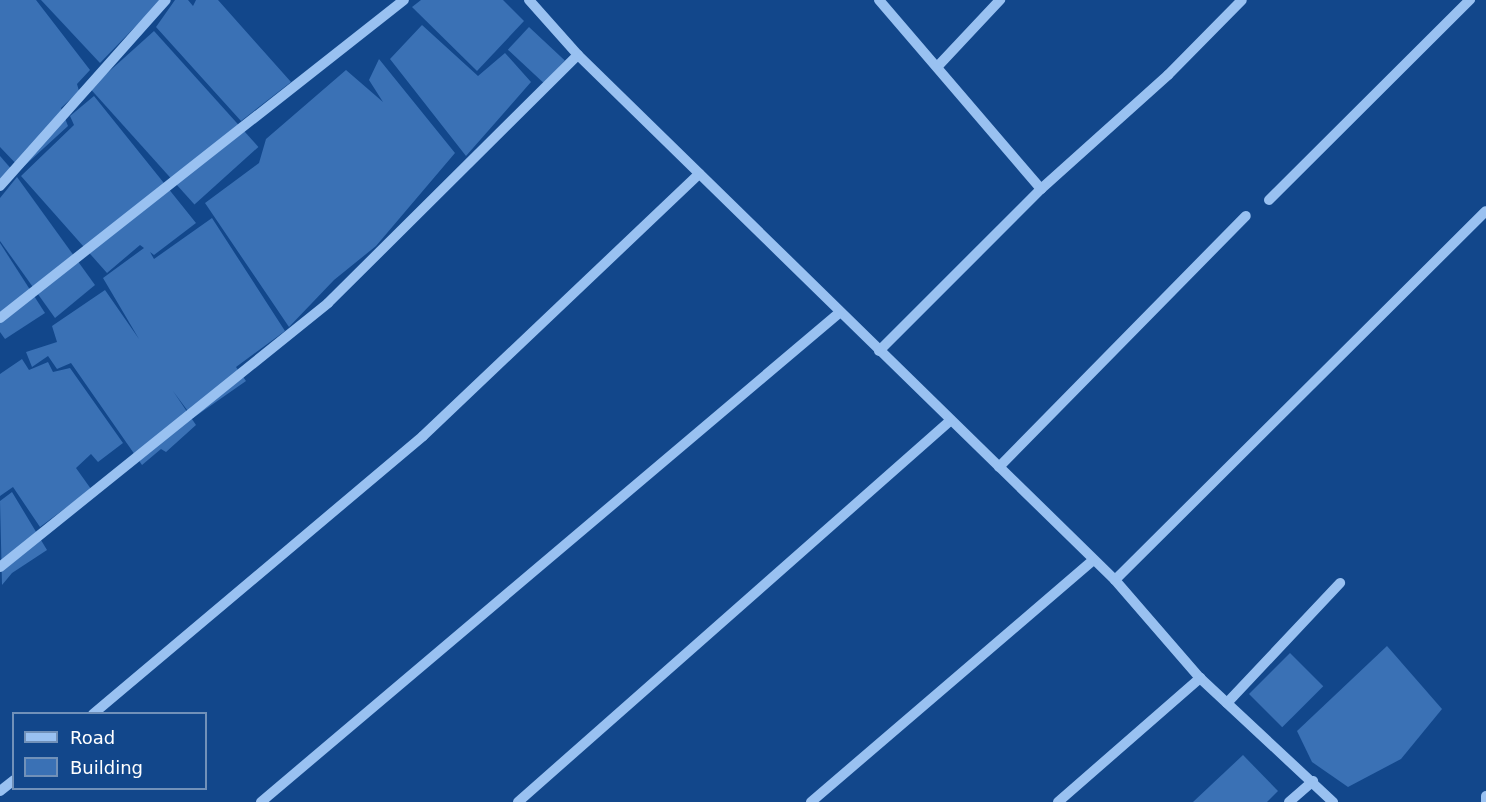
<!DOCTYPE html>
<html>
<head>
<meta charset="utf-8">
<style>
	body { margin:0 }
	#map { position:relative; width:1486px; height:802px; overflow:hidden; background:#12478b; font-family:"DejaVu Sans",sans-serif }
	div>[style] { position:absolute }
	.building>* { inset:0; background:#3a71b5; transform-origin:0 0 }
	.minor>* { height:10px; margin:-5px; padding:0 5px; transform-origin:5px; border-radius:5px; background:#99c1f1 }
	span { translate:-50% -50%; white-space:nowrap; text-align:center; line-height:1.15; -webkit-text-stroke:4.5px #12478b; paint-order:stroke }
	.legend { position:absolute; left:12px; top:712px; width:195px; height:78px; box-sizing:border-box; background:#12478b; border:2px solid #7191b9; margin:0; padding:8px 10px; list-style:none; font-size:18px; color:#fff }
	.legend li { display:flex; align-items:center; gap:12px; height:30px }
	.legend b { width:30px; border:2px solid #7191b9 }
</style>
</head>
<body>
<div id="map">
	<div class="building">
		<i style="clip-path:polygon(0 0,36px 0,90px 70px,77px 84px,79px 91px,61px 108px,68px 126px,21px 169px,0 147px)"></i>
		<i style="clip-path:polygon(41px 0,161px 0,100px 63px)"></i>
		<i style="clip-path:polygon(175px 0,188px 0,193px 6px,196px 0,218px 0,291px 82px,241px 121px,156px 27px)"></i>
		<i style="clip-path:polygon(421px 0,503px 0,524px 21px,477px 71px,412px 7px)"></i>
		<i style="clip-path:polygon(422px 25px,478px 76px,505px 53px,531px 82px,466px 156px,390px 59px)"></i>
		<i style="left:529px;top:27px;width:49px;height:31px;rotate:43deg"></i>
		<i style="left:154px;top:31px;width:156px;height:86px;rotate:48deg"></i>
		<i style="clip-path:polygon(379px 59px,455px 153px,376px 246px,334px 280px,289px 327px,205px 203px,259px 163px,266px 139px,346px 70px,383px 102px,369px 80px)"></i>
		<i style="clip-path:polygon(94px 96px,196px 223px,154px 255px,150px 252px,154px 259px,212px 218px,285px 331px,236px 367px,246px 381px,193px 418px,173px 391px,196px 425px,166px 452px,161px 449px,142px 465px,71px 363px,57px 369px,48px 356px,32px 367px,26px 352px,57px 342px,52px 326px,105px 290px,139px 339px,103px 278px,144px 248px,140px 245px,107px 273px,21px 176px,74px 125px,70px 116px)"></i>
		<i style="clip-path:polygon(0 156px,13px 171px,0 180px)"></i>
		<i style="clip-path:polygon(17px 177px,95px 285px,55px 318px,0 241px,0 198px)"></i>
		<i style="clip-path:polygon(0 243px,45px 313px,5px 339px,0 332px)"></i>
		<i style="clip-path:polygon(22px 359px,29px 370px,48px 362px,53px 372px,70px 368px,123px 443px,98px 462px,91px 454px,76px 468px,91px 489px,40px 527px,13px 487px,0 496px,0 374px)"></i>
		<i style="clip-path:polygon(12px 492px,47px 550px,12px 573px,2px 585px,0 501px)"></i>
		<i style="clip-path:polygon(1387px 646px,1442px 709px,1401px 759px,1348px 787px,1312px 762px,1297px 731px)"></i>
		<i style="left:1290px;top:653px;width:47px;height:58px;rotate:45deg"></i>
		<i style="clip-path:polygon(1243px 755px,1278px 791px,1267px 802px,1193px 802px)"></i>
	</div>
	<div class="minor">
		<i style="left:529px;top:0;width:74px;rotate:48.3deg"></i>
		<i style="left:578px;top:55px;width:751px;rotate:44.35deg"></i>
		<i style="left:1115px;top:580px;width:130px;rotate:49.1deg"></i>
		<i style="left:1200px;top:678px;width:182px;rotate:43deg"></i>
		<i style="left:879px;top:0;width:249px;rotate:49.4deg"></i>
		<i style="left:1041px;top:189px;width:171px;rotate:-41.9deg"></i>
		<i style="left:1168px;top:75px;width:105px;rotate:-45.4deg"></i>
		<i style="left:938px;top:66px;width:91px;rotate:-46.8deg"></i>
		<i style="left:0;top:186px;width:249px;rotate:-48.3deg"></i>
		<i style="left:1269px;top:200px;width:284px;rotate:-44.9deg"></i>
		<i style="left:0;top:318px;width:514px;rotate:-38.21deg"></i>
		<i style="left:879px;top:351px;width:229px;rotate:-45deg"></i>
		<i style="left:999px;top:467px;width:352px;rotate:-45.5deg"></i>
		<i style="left:0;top:567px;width:421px;rotate:-38.8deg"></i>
		<i style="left:328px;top:303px;width:352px;rotate:-44.8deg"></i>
		<i style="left:1115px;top:580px;width:523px;rotate:-44.85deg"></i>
		<i style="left:1227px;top:703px;width:165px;rotate:-46.7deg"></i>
		<i style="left:93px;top:714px;width:431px;rotate:-40.1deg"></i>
		<i style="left:423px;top:436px;width:381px;rotate:-43.5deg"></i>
		<i style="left:0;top:791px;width:18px;rotate:-38deg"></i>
		<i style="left:261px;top:802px;width:757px;rotate:-40.23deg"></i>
		<i style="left:518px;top:802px;width:577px;rotate:-41.42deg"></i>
		<i style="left:811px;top:802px;width:372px;rotate:-40.6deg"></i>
		<i style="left:1058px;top:802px;width:189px;rotate:-41.1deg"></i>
		<i style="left:1289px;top:802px;width:32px;rotate:-41deg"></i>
		<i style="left:1486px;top:802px;width:6px;rotate:-90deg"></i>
	</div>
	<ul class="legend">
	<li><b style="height:8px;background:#99c1f1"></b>Road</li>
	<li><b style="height:16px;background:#3a71b5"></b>Building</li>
	</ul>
</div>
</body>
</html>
